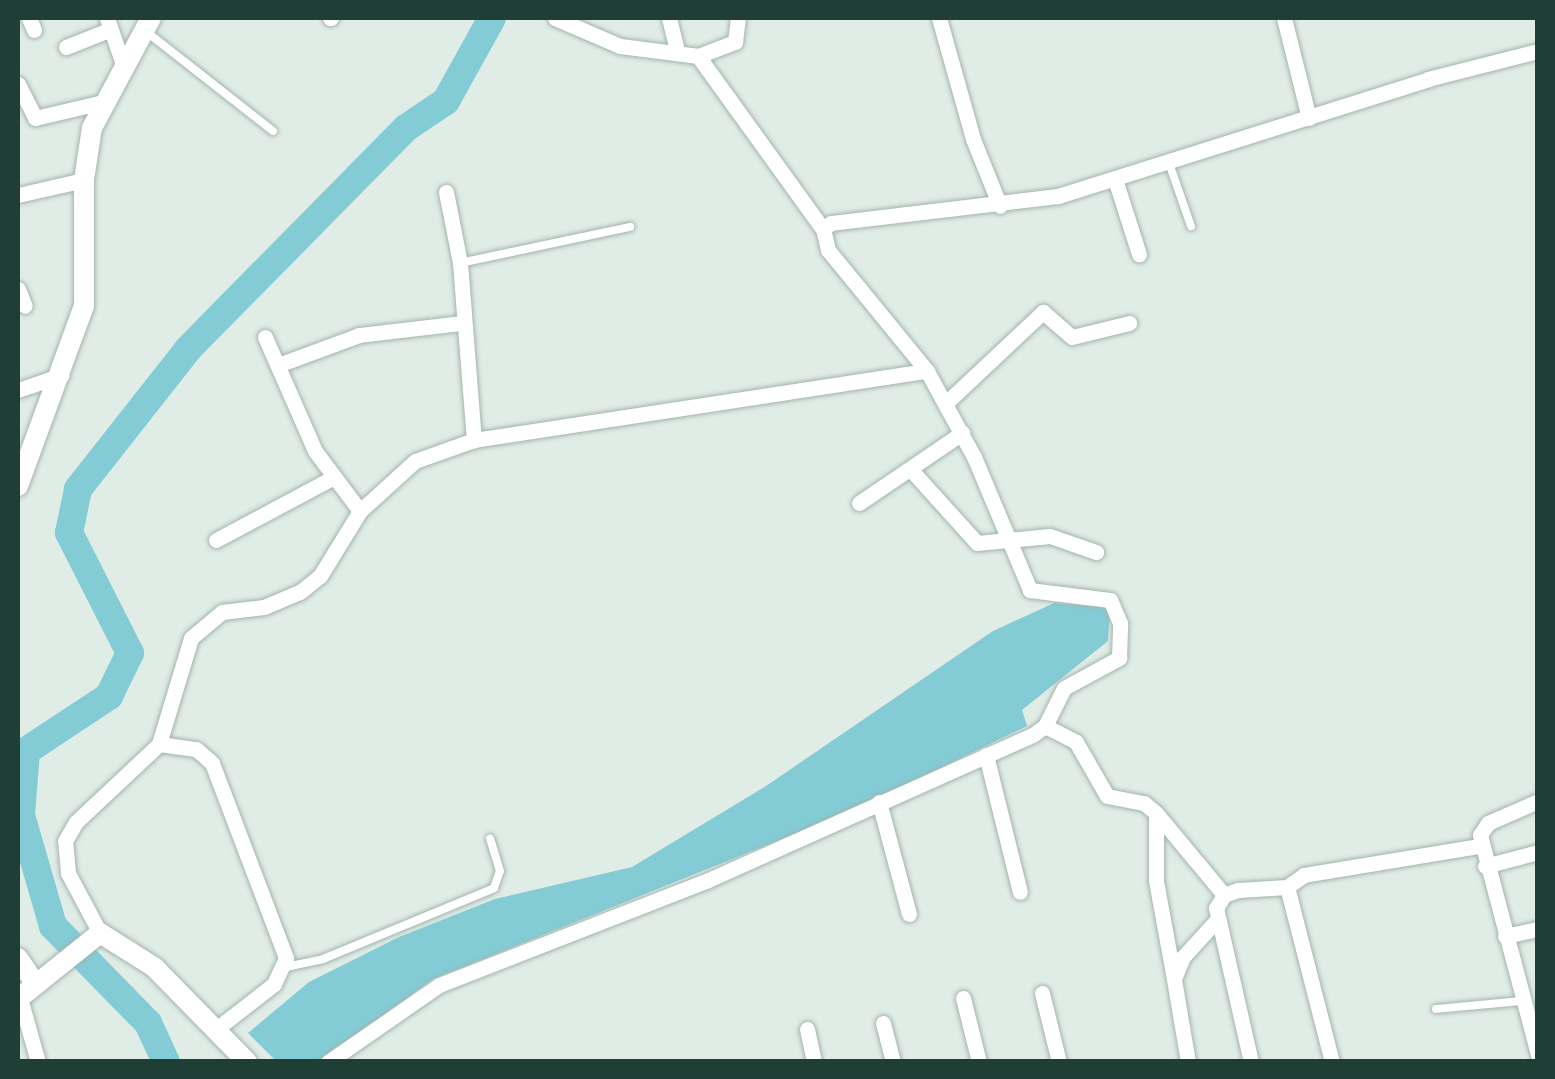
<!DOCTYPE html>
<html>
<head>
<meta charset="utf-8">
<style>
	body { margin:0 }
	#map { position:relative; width:1555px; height:1079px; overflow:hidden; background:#e0ece6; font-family:Roboto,sans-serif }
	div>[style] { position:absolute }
	.water>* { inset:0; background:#83ccd6 }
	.river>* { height:28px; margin:-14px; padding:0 14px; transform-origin:14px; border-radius:14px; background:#83ccd6 }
	.roads { filter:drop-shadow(0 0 2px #a2b4ad) drop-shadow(0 0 2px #a2b4ad) }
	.service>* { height:8px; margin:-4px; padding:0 4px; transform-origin:4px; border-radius:4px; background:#fff }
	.minor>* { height:15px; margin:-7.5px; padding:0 7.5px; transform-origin:7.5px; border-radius:7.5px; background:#fff }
	.tertiary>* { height:20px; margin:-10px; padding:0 10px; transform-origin:10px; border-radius:10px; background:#fff }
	span { translate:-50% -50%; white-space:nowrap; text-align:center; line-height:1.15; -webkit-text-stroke:9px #f1f9f4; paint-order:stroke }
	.frame { position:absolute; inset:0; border:20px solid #1f3e35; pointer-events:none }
</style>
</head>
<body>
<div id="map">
	<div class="water">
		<i style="clip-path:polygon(1054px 603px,1110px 608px,1108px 641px,1022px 710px,1027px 726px,847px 813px,433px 979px,320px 1061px,276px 1061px,248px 1033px,309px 982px,399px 937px,495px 899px,632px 867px,766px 786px,993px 631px)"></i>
	</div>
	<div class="river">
		<i style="left:166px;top:1062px;width:43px;rotate:-114.8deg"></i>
		<i style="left:148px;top:1023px;width:136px;rotate:-134.4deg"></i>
		<i style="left:53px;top:926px;width:116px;rotate:-106.1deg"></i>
		<i style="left:21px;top:815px;width:64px;rotate:-85.5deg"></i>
		<i style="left:26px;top:751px;width:100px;rotate:-33.5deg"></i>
		<i style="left:109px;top:696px;width:48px;rotate:-64deg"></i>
		<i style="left:130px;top:653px;width:135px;rotate:-116.9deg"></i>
		<i style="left:69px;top:533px;width:45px;rotate:-78.4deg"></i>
		<i style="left:78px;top:489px;width:179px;rotate:-51.8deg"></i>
		<i style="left:189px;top:348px;width:309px;rotate:-45.4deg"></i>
		<i style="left:406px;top:128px;width:48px;rotate:-34deg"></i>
		<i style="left:446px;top:101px;width:95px;rotate:-61deg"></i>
	</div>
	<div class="roads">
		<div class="service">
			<i style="left:148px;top:33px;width:159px;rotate:38.1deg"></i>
			<i style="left:1169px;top:163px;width:67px;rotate:70.8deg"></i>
			<i style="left:460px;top:263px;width:174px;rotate:-12deg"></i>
			<i style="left:286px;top:967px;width:38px;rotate:-12deg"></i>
			<i style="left:323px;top:959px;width:185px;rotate:-22.5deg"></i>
			<i style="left:494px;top:888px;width:18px;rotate:-71deg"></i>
			<i style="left:500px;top:871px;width:34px;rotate:-107deg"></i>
			<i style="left:1436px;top:1009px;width:87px;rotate:-5.3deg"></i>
		</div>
		<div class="minor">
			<i style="left:29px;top:18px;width:13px;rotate:67deg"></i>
			<i style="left:107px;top:18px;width:52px;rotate:70.9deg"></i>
			<i style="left:330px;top:18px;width:1px"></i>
			<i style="left:555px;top:18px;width:71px;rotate:23.3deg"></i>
			<i style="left:620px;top:46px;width:79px;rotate:7.3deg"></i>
			<i style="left:698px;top:56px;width:213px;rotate:54.2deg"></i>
			<i style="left:669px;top:18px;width:34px;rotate:76deg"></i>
			<i style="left:939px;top:18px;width:126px;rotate:74.3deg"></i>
			<i style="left:973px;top:139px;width:72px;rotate:68.1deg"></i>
			<i style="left:1284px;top:18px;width:103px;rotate:76deg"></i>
			<i style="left:66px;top:47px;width:48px;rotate:-21.8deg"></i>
			<i style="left:698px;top:56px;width:40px;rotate:-21deg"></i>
			<i style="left:735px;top:42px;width:24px;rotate:-83deg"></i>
			<i style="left:18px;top:84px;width:38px;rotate:63deg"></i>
			<i style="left:35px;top:118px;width:70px;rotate:-13.2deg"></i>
			<i style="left:1115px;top:179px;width:79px;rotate:72.3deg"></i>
			<i style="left:446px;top:192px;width:72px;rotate:78.8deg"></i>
			<i style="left:460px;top:263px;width:178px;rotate:85.5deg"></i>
			<i style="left:18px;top:195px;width:68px;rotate:-12.8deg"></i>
			<i style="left:18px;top:289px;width:18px;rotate:68deg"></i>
			<i style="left:265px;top:337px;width:124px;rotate:66.3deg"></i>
			<i style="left:315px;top:451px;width:75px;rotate:53.1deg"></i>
			<i style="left:278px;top:365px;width:86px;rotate:-20.3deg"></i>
			<i style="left:359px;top:335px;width:103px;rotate:-6.7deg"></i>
			<i style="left:18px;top:390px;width:46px;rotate:-18.8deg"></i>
			<i style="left:947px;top:402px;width:132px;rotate:-43.2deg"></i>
			<i style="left:1043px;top:312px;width:38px;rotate:41deg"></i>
			<i style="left:1072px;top:337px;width:59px;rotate:-13.8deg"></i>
			<i style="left:912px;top:471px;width:97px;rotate:47.9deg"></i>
			<i style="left:977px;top:543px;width:73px;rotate:-5.5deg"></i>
			<i style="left:1050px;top:536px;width:49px;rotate:19.2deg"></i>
			<i style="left:859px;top:503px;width:125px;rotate:-34.2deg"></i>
			<i style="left:216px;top:540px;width:132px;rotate:-28.1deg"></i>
			<i style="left:1045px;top:726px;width:35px;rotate:27deg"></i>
			<i style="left:1076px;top:742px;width:62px;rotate:60.1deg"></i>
			<i style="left:1107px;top:796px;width:38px;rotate:11deg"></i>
			<i style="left:1144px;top:803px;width:16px;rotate:40deg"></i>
			<i style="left:1156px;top:813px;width:107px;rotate:50.3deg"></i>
			<i style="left:159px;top:744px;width:37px;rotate:8deg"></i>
			<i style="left:196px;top:749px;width:21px;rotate:41deg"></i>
			<i style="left:212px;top:763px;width:209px;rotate:69.2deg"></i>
			<i style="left:286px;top:958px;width:29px;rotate:115deg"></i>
			<i style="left:274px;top:984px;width:75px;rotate:142.1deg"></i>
			<i style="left:986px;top:755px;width:141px;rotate:76.1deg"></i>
			<i style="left:1538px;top:801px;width:55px;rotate:156.3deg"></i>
			<i style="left:1488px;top:823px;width:14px;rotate:124deg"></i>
			<i style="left:1480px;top:835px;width:228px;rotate:75.2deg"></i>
			<i style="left:879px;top:802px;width:116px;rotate:75deg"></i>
			<i style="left:1156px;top:813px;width:68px;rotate:90deg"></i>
			<i style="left:1156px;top:881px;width:100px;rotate:79.6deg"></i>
			<i style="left:1485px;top:866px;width:55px;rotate:-14.8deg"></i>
			<i style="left:100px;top:933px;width:68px;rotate:-118.1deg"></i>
			<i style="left:68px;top:873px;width:32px;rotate:-95deg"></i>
			<i style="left:65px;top:841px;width:22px;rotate:-60deg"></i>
			<i style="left:76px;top:822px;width:114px;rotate:-43.2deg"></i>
			<i style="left:159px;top:744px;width:111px;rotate:-73.2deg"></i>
			<i style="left:191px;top:638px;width:40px;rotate:-40deg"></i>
			<i style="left:222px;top:612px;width:42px;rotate:-6.8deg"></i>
			<i style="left:264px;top:607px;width:39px;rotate:-23deg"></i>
			<i style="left:300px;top:592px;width:26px;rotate:-39deg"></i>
			<i style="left:320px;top:576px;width:76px;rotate:-58.4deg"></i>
			<i style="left:360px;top:511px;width:74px;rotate:-42.3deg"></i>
			<i style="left:415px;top:461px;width:63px;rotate:-19.6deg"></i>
			<i style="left:474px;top:440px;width:458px;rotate:-8.7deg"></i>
			<i style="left:927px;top:371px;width:156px;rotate:-129.3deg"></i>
			<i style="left:828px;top:250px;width:22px;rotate:-103deg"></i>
			<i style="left:823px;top:229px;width:10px;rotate:-37deg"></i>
			<i style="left:831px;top:223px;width:229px;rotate:-6.8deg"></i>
			<i style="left:1058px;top:196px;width:388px;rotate:-17.5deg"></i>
			<i style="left:1428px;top:79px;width:114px;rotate:-14.3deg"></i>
			<i style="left:1505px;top:936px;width:34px;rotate:-12deg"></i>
			<i style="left:1042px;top:993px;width:71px;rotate:76.2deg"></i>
			<i style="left:20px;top:998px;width:66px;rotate:74.3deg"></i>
			<i style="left:963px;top:998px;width:66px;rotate:76deg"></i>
			<i style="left:883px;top:1023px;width:40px;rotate:75.6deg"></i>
			<i style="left:807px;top:1029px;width:34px;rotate:78deg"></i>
			<i style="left:328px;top:1062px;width:135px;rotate:-34.7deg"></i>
			<i style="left:439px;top:985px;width:287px;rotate:-21.3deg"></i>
			<i style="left:706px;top:881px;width:359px;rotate:-24.1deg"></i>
			<i style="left:1034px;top:734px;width:14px;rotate:-36deg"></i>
			<i style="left:1045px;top:726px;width:42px;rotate:-63.4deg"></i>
			<i style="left:1064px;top:688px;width:63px;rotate:-28.6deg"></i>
			<i style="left:1119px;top:658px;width:35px;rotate:-88deg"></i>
			<i style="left:1120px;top:623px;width:25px;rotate:-113deg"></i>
			<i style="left:1110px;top:600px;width:81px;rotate:-172.9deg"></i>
			<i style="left:1030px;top:590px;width:144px;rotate:-112.8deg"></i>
			<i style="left:974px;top:457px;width:98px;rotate:-118.7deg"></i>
			<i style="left:1188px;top:1062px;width:84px;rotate:-99.6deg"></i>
			<i style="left:1174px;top:979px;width:24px;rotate:-68deg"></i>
			<i style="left:1183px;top:957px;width:47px;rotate:-47.6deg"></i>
			<i style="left:1251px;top:1062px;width:158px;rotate:-102.8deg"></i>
			<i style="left:1216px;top:908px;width:15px;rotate:-58deg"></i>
			<i style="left:1224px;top:895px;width:15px;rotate:-20deg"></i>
			<i style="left:1238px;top:890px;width:49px;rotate:-3.5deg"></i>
			<i style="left:1332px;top:1062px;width:181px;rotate:-104.4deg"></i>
			<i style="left:1287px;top:887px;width:21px;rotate:-35deg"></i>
			<i style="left:1304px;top:875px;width:178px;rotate:-9.4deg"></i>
		</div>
		<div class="tertiary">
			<i style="left:18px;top:486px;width:192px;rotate:-69.9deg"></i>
			<i style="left:84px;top:306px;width:126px;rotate:-90deg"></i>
			<i style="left:84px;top:180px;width:53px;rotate:-81.3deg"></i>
			<i style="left:92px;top:128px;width:125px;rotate:-61.8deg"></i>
			<i style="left:18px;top:958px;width:32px;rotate:56deg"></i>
			<i style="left:18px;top:999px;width:105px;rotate:-38.8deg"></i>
			<i style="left:100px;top:933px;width:64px;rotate:32.2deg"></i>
			<i style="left:154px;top:967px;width:133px;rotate:45.6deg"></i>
		</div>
	</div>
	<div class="frame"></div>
</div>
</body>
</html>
